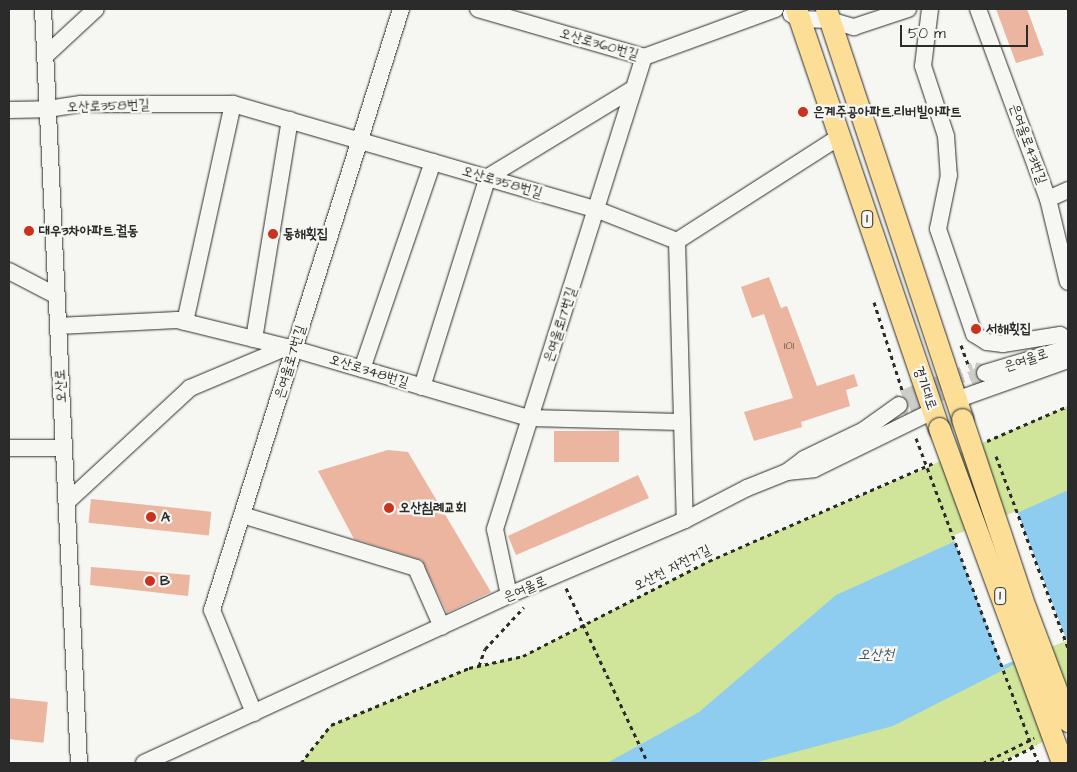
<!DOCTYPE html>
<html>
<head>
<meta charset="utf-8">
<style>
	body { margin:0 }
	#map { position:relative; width:1077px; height:772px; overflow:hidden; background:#f6f6f2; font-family:"Architects Daughter","Poor Story",sans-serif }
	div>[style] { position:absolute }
	.green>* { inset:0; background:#d1e59a }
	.water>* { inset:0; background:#8fcdf0 }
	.pier>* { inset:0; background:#f6f6f2; transform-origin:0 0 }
	.building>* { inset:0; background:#ebb5a0; transform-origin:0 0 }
	.minor-tunnel>* { height:16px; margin-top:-8px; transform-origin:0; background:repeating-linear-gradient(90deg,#cdcdca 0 16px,transparent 0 24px) }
	.path>* { height:3px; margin-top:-1.5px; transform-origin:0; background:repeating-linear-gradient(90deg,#2b2b2b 0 4px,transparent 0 8px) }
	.roads { filter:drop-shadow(0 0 1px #2b2b2b) drop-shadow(0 0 1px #2b2b2b) }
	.minor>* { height:16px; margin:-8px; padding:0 8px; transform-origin:8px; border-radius:8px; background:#f6f6f2 }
	.major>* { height:21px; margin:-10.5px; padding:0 10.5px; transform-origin:10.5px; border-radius:10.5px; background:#fcde96 }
	.path-bridge>* { height:3px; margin-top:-1.5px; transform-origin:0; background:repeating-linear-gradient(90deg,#2b2b2b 0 4px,transparent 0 8px) }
	.bridges { filter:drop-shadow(0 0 1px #2b2b2b) drop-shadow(0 0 1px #2b2b2b) }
	.major-bridge>* { height:21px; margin:-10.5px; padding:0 10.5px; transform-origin:10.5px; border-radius:10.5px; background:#fcde96 }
	.dots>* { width:14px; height:14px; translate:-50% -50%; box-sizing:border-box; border:2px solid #f6f6f2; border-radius:50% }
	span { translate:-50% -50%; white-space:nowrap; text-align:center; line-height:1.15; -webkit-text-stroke:4.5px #f6f6f2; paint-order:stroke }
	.number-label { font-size:11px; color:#5b4e48 }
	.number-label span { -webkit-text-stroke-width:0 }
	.shield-label span { padding:1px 4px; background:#f6f6f2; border:1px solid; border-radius:4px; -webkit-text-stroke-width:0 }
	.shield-label { font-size:12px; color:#2b2b2b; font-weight:700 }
	.street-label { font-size:14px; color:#2b2b2b }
	.poi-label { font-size:14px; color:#2b2b2b; font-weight:700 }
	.left { translate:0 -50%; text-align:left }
	.water-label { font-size:15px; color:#44545c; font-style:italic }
	.frame { position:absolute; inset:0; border:10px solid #2b2b2b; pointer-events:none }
	.scale { position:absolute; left:900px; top:25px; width:128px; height:22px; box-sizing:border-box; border:2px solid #2b2b2b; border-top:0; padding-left:6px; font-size:15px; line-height:18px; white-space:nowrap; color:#2b2b2b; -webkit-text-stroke:4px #f6f6f2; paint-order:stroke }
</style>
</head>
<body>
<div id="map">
	<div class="green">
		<i style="clip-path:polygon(1068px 406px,1068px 729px,1001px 763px,301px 763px,331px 725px,469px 668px,523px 656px,709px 561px)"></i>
	</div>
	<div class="water">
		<i style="clip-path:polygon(1068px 490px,1068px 637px,893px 726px,754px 763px,607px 763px,699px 712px,836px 595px)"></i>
	</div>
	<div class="pier">
		<i style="left:1017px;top:511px;width:139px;height:69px;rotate:69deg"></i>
	</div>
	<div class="building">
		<i style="clip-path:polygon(996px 9px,1027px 9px,1044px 55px,1016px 63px)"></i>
		<i style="clip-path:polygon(769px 277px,781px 308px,787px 306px,817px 386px,854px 374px,858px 386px,846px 390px,850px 406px,801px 422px,802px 427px,754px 441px,744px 412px,793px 398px,764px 314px,752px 318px,741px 287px)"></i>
		<i style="left:554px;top:431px;width:65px;height:31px"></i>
		<i style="clip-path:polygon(388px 450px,408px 452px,491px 592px,447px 613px,422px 560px,354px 539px,318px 471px)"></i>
		<i style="clip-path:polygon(638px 475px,649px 498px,516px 555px,508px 536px)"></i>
		<i style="left:91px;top:499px;width:121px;height:24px;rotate:6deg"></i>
		<i style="clip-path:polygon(91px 567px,190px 575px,188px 596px,90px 585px)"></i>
		<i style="left:9px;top:698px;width:39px;height:41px;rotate:6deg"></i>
	</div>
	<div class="minor-tunnel">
		<i style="left:974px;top:370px;width:11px;rotate:15deg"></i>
		<i style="left:985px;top:373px;width:83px;rotate:155.9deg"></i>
		<i style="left:909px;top:407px;width:10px;rotate:-169deg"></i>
		<i style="left:899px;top:405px;width:8px;rotate:-60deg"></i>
		<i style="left:903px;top:398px;width:76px;rotate:-21.5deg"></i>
	</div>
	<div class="path">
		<i style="left:874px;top:302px;width:92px;rotate:72.3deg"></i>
		<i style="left:961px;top:345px;width:23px;rotate:70deg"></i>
		<i style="left:987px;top:441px;width:88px;rotate:-23.4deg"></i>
		<i style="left:566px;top:588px;width:193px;rotate:64.9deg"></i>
		<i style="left:479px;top:666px;width:18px;rotate:-71deg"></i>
		<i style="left:485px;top:649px;width:57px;rotate:-47.1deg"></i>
		<i style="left:301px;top:763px;width:48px;rotate:-51.7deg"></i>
		<i style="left:331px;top:725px;width:149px;rotate:-22.4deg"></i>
		<i style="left:469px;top:668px;width:55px;rotate:-12.5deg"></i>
		<i style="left:523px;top:656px;width:209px;rotate:-27.1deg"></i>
		<i style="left:709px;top:561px;width:244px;rotate:-23.6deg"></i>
		<i style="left:983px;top:763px;width:57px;rotate:-26.1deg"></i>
		<i style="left:1001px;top:763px;width:40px;rotate:-26.6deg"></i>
	</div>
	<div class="roads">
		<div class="minor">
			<i style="left:43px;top:9px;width:755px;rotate:87.27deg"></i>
			<i style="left:478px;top:9px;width:173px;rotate:16.1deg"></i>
			<i style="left:644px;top:57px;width:140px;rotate:-20.1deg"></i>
			<i style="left:930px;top:9px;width:57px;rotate:97deg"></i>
			<i style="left:923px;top:66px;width:74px;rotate:71.8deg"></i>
			<i style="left:946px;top:136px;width:39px;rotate:86deg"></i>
			<i style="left:949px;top:175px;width:55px;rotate:101.5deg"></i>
			<i style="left:938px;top:229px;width:111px;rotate:71.1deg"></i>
			<i style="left:974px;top:334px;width:15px;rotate:32deg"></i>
			<i style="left:987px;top:342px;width:16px;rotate:7deg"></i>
			<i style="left:1003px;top:344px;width:58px;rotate:-9deg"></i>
			<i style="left:1060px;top:335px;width:9px;rotate:32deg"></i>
			<i style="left:978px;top:9px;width:202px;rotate:69.8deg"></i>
			<i style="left:1048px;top:199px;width:85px;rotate:76.5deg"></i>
			<i style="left:791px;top:14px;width:9px;rotate:32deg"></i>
			<i style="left:799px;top:19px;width:30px;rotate:2deg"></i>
			<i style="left:829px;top:20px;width:26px;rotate:16deg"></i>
			<i style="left:854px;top:27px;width:57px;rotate:-18.4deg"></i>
			<i style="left:45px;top:56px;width:69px;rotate:-42.7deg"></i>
			<i style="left:9px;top:110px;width:39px;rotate:-1deg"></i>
			<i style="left:48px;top:109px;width:33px;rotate:-9deg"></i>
			<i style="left:81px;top:104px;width:152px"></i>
			<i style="left:233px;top:104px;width:380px;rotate:16.2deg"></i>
			<i style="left:598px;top:210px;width:85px;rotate:21.4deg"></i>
			<i style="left:677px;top:241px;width:279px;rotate:88.4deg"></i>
			<i style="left:1048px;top:199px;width:22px;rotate:-24deg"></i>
			<i style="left:677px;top:241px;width:193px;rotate:-32.7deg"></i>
			<i style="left:9px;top:271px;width:54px;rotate:27.5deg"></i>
			<i style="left:185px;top:322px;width:223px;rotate:-77.6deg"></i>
			<i style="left:58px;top:326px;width:119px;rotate:-2.9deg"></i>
			<i style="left:177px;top:320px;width:121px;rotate:13.9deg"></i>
			<i style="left:294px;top:349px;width:245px;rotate:16.4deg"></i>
			<i style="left:529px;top:418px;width:152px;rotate:1.5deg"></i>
			<i style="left:254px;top:339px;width:222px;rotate:-80.7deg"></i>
			<i style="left:362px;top:369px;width:219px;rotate:-71.1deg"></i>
			<i style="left:985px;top:373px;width:87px;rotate:-16.8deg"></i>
			<i style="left:422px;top:387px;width:220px;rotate:-72.6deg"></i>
			<i style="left:488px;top:177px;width:170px;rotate:-31.3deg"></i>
			<i style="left:956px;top:400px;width:119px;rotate:-19.7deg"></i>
			<i style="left:9px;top:448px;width:55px"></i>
			<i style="left:787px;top:472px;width:27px;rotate:-6deg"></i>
			<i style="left:814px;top:469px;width:132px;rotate:-26deg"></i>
			<i style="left:67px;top:502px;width:168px;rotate:-42.8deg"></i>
			<i style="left:190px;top:388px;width:105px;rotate:-22.9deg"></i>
			<i style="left:242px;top:515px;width:182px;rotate:16.9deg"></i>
			<i style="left:416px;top:568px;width:64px;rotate:66.2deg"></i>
			<i style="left:509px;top:595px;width:67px;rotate:-102deg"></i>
			<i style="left:495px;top:529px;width:495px;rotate:-72.5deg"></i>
			<i style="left:254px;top:713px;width:111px;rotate:-112.2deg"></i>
			<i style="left:212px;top:610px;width:630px;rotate:-72.54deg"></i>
			<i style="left:144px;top:763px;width:402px;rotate:-24.7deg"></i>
			<i style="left:509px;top:595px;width:191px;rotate:-23.1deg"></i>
			<i style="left:685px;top:520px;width:70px;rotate:-27.3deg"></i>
			<i style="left:747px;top:488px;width:43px;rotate:-21.8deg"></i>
			<i style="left:787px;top:472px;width:21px;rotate:-37deg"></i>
			<i style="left:804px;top:459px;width:67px;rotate:-25.8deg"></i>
			<i style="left:864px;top:430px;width:43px;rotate:-35.5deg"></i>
		</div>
		<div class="major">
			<i style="left:796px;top:9px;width:443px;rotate:71.2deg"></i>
			<i style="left:826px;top:9px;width:432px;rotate:71.6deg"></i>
		</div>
	</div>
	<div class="path-bridge">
		<i style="left:916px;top:438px;width:347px;rotate:69.4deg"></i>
		<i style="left:996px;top:456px;width:205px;rotate:69.4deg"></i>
	</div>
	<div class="bridges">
		<div class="major-bridge">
			<i style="left:962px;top:419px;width:198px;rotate:71.5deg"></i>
			<i style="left:1025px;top:607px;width:122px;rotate:69.3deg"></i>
			<i style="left:939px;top:428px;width:357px;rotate:69.8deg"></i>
		</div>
	</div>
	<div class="dots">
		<i style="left:803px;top:112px;background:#c8321e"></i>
		<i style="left:29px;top:231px;background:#c8321e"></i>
		<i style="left:273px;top:234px;background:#c8321e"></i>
		<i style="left:976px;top:329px;background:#c8321e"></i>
		<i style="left:389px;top:508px;background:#c8321e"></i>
		<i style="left:151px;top:517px;background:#c8321e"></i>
		<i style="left:150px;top:581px;background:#c8321e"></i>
	</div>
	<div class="number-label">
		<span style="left:789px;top:346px">101</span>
	</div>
	<div class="shield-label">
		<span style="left:867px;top:219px">1</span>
		<span style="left:1000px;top:596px">1</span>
	</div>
	<div class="street-label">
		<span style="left:599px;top:44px;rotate:16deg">오산로360번길</span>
		<span style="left:108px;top:106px;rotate:-2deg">오산로358번길</span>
		<span style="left:1028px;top:144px;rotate:70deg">은여울로43번길</span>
		<span style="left:502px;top:182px;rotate:16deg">오산로358번길</span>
		<span style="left:560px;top:325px;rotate:-72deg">은여울로17번길</span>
		<span style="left:1026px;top:360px;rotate:-18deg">은여울로</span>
		<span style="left:290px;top:362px;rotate:-73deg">은여울로7번길</span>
		<span style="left:369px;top:371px;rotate:17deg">오산로348번길</span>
		<span style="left:61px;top:386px;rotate:-93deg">오산로</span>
		<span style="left:925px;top:388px;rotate:71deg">경기대로</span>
		<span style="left:672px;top:568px;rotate:-27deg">오산천 자전거길</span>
		<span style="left:525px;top:589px;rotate:-23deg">은여울로</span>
	</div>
	<div class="poi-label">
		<span class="left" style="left:813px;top:112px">은계주공아파트.리버빌아파트</span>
		<span class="left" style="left:39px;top:231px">대우3차아파트.궐동</span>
		<span class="left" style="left:283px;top:234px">동해횟집</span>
		<span class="left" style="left:986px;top:329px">서해횟집</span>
		<span class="left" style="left:399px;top:508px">오산침례교회</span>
		<span class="left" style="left:161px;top:517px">A</span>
		<span class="left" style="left:160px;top:581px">B</span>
	</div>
	<div class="water-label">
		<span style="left:876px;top:655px">오산천</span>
	</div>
	<div class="frame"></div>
	<div class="scale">50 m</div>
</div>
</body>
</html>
